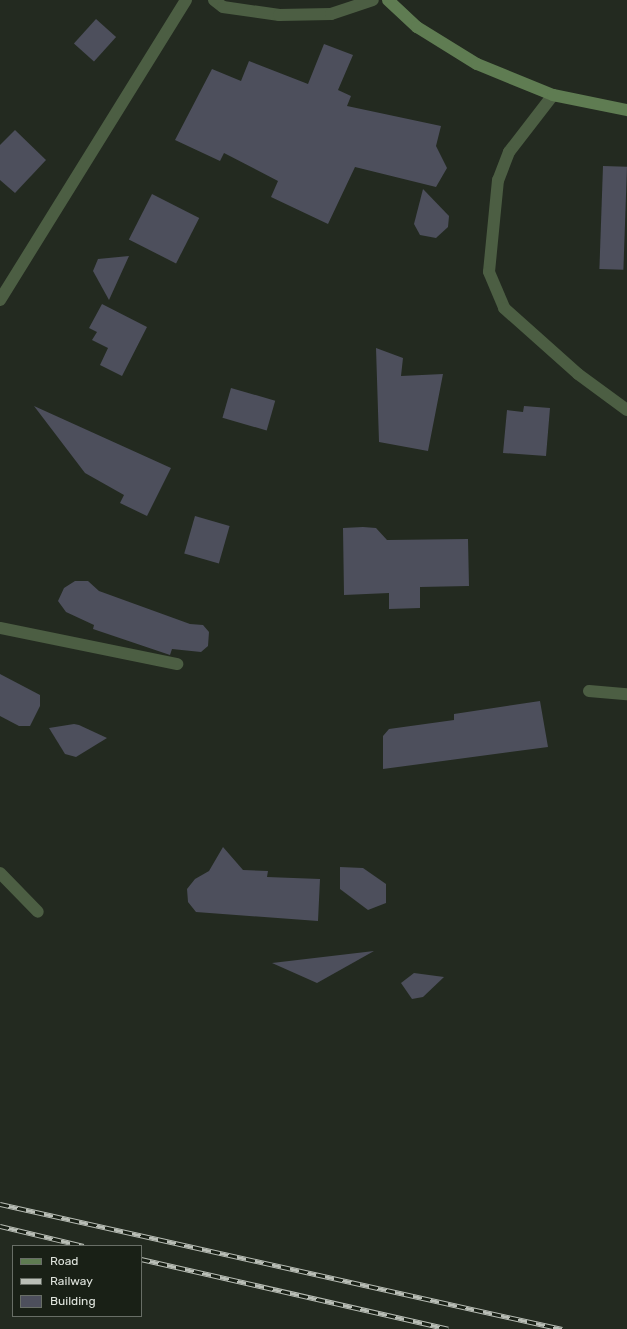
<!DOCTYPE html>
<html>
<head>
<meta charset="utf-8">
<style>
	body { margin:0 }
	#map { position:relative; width:627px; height:1329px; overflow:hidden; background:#232a20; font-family:Rubik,sans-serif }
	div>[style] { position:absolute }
	.building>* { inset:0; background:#4d4f5c; transform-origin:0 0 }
	.street>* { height:12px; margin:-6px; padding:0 6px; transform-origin:6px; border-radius:6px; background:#4c5e43 }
	.secondary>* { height:12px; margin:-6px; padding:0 6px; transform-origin:6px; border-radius:6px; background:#5f7c52 }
	.rail>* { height:4.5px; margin-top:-2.25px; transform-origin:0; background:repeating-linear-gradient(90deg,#192016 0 9px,#b9beb6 0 18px); box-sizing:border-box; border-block:1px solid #b9beb6 }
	span { translate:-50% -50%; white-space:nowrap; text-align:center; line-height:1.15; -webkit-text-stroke:3px #192016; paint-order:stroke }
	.legend { position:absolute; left:12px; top:1245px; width:130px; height:72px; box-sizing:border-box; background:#192016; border:1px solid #686e66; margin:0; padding:5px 7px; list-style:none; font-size:12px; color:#dfe4dd }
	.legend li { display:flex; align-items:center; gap:8px; height:20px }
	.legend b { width:20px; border:1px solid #686e66 }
</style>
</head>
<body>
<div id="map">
	<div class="building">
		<i style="left:96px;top:19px;width:27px;height:33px;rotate:42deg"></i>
		<i style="clip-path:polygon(324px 44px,353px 55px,338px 90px,351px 96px,347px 106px,441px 126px,436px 146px,447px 168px,436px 187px,355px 167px,328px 224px,271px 197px,278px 181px,224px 153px,220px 161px,175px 140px,212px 69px,241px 81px,249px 61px,308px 84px)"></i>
		<i style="clip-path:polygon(15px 130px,46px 160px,15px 193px,0 180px,0 145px)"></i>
		<i style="left:603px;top:166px;width:24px;height:103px;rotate:2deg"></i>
		<i style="clip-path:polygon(423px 189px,449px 216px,448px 227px,436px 238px,420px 235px,414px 224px)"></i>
		<i style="left:152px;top:194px;width:53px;height:51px;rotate:27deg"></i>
		<i style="clip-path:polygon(129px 256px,109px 300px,93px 271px,98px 259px)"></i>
		<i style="clip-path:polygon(102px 304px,147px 327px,122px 376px,100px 365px,108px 348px,92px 340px,97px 332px,89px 328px)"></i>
		<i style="clip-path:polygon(376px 348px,403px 358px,401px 376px,443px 374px,428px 451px,379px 442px)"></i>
		<i style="left:231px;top:388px;width:46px;height:31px;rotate:16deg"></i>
		<i style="clip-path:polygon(34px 406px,171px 468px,147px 516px,120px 503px,124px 495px,85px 473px)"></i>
		<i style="clip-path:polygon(524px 406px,550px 408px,546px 456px,503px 453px,507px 410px,523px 412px)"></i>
		<i style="left:195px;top:516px;width:36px;height:39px;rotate:16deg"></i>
		<i style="clip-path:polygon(363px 527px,376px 528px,387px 540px,468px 539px,469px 586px,420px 587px,420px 608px,389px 609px,389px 593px,344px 595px,343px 528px)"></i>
		<i style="clip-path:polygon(75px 581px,88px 581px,99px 591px,190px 624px,203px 625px,209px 632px,208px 646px,201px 652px,172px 649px,170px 655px,93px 629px,94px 625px,66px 612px,58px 601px,64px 588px)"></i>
		<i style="clip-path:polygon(0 674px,40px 695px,40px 706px,30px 726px,19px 726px,0 716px)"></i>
		<i style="clip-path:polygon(540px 701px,548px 747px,383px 769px,383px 736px,389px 729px,454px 720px,454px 714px)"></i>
		<i style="clip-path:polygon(74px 724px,79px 725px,107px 738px,76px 757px,65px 754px,49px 728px)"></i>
		<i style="clip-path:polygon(223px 847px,243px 870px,268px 871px,267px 877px,320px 879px,318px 921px,196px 912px,188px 902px,187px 889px,195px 879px,209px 871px)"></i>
		<i style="clip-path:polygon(340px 867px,363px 868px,386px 884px,386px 903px,368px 910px,340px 889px)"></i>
		<i style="clip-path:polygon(374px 951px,317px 983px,272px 963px)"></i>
		<i style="clip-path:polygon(414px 973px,444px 977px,423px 997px,412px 999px,401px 983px)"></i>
	</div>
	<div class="street">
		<i style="left:214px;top:0;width:11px;rotate:38deg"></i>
		<i style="left:223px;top:7px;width:57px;rotate:8.1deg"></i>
		<i style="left:279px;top:15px;width:52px;rotate:-1.1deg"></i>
		<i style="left:331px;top:14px;width:44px;rotate:-18.4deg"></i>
		<i style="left:553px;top:95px;width:72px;rotate:127.7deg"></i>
		<i style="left:509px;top:152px;width:30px;rotate:111deg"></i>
		<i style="left:498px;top:180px;width:92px;rotate:95.6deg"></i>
		<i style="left:489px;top:272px;width:39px;rotate:67deg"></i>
		<i style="left:504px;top:308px;width:99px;rotate:41.7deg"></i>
		<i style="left:578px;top:374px;width:61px;rotate:36.3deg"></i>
		<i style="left:0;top:300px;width:353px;rotate:-58.2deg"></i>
		<i style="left:0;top:628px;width:181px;rotate:11.5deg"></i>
		<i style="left:589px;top:691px;width:38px;rotate:5deg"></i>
		<i style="left:0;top:873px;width:54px;rotate:45.7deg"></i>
	</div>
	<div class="secondary">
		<i style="left:388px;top:0;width:40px;rotate:43deg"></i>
		<i style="left:417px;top:27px;width:70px;rotate:31.7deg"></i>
		<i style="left:477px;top:64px;width:82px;rotate:22.2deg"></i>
		<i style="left:553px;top:95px;width:76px;rotate:11.5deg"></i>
	</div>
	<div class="rail">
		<i style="left:0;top:1204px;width:576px;rotate:12.54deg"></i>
		<i style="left:0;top:1226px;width:86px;rotate:13.4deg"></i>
		<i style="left:141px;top:1259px;width:315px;rotate:12.8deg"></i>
	</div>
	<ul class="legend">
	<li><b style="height:5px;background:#5f7c52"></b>Road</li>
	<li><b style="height:5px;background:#b9beb6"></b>Railway</li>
	<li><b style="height:11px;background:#4d4f5c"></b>Building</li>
	</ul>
</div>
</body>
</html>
